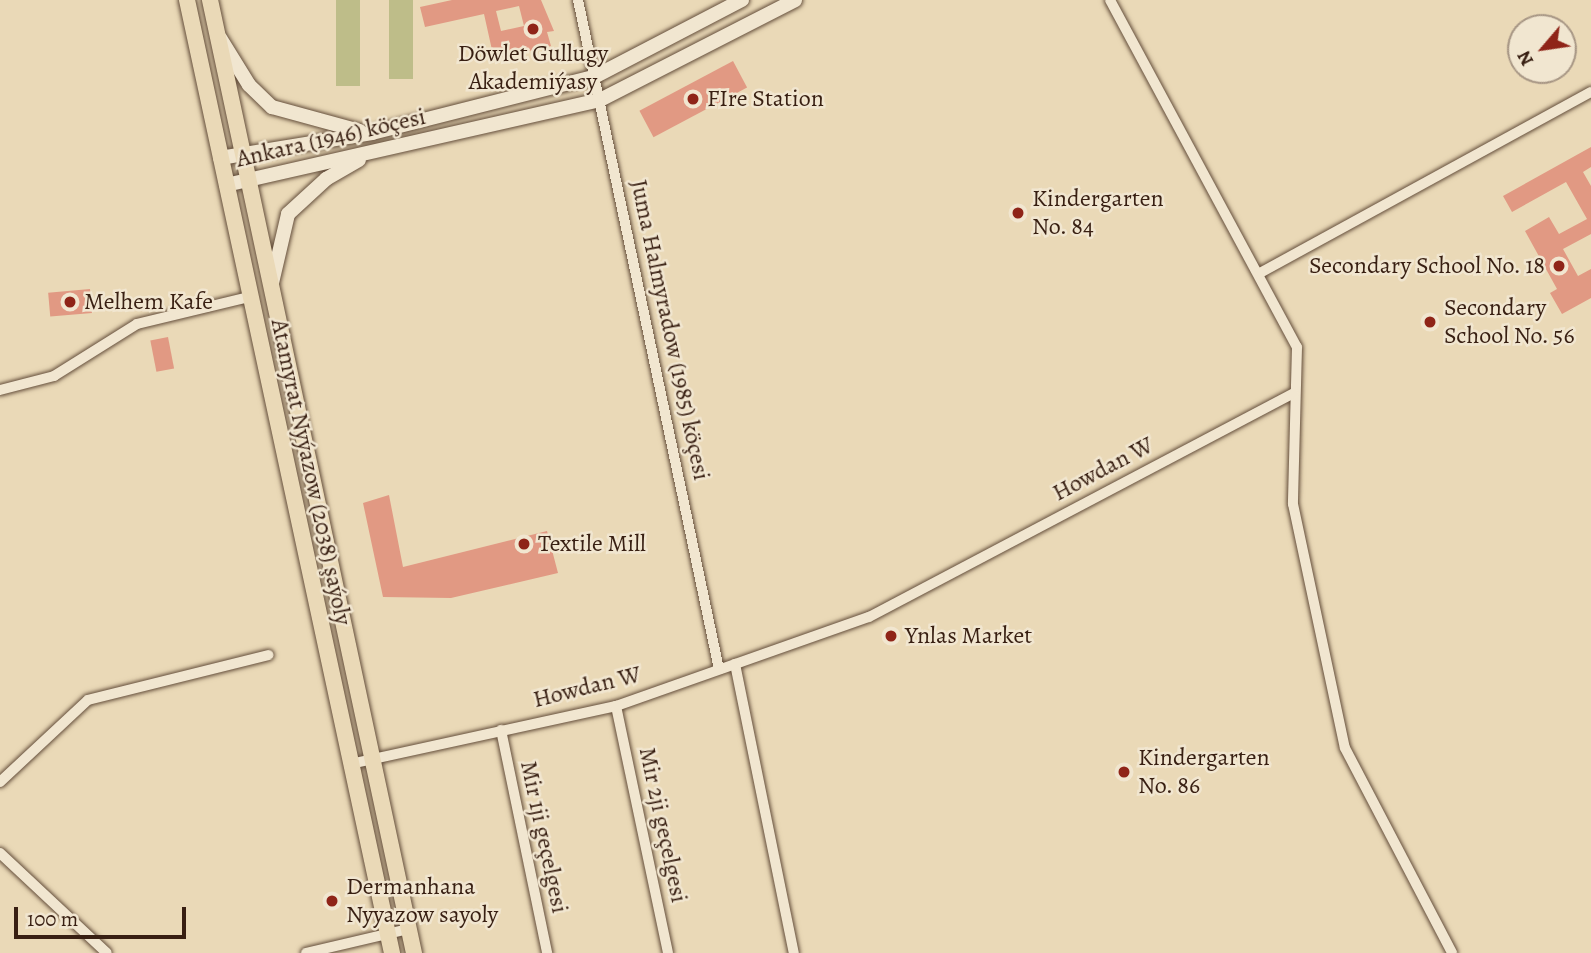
<!DOCTYPE html>
<html>
<head>
<meta charset="utf-8">
<style>
	body { margin:0 }
	#map { position:relative; width:1591px; height:953px; overflow:hidden; background:#ead9b7; font-family:Alegreya,serif }
	div>[style] { position:absolute }
	.green>* { inset:0; background:#bebd89; transform-origin:0 0 }
	.building>* { inset:0; background:#e19983; transform-origin:0 0 }
	.roads { filter:drop-shadow(0 0 2px #644e3b) drop-shadow(0 0 2px #644e3b) }
	.street>* { height:10px; margin:-5px; padding:0 5px; transform-origin:5px; border-radius:5px; background:#f1e6d0 }
	.secondary>* { height:14px; margin:-7px; padding:0 7px; transform-origin:7px; border-radius:7px; background:#f1e6d0 }
	.primary>* { height:16px; margin:-8px; padding:0 8px; transform-origin:8px; border-radius:8px; background:#ead9b7 }
	.dots>* { width:19px; height:19px; translate:-50% -50%; box-sizing:border-box; border:4px solid #f1e6d0; border-radius:50% }
	span { translate:-50% -50%; white-space:nowrap; text-align:center; line-height:1.15; -webkit-text-stroke:5px #f1e6d0; paint-order:stroke }
	.poi-label { font-size:24px; color:#381f12 }
	.left { translate:0 -50%; text-align:left }
	.right { translate:-100% -50%; text-align:right }
	.street-label { font-size:24px; color:#381f12 }
	.north { position:absolute; left:1507px; top:14px; width:70px; height:70px; box-sizing:border-box; background:#f1e6d0; border:2px solid #a79684; border-radius:50%; rotate:241deg; font-size:19px; font-weight:700; line-height:28px; text-align:center; color:#381f12 }
	.north::after { content:''; display:block; margin:auto; width:24px; height:32px; background:#8f2418; clip-path:polygon(50% 0,100% 100%,50% 72%,0 100%) }
	.scale { position:absolute; left:14px; top:907px; width:172px; height:32px; box-sizing:border-box; border:4px solid #381f12; border-top:0; padding-left:9px; font-size:21px; line-height:24px; white-space:nowrap; color:#381f12; -webkit-text-stroke:5px #f1e6d0; paint-order:stroke }
</style>
</head>
<body>
<div id="map">
	<div class="green">
		<i style="left:336px;top:0;width:24px;height:86px"></i>
		<i style="left:389px;top:0;width:24px;height:79px"></i>
	</div>
	<div class="building">
		<i style="clip-path:polygon(evenodd,452px 0,541px 0,554px 31px,547px 32px,551px 46px,494px 59px,484px 14px,425px 27px,420px 7px,452px 0,519px 6px,524px 26px,501px 31px,496px 11px,519px 6px)"></i>
		<i style="left:733px;top:61px;width:30px;height:106px;rotate:62deg"></i>
		<i style="clip-path:polygon(1591px 147px,1591px 167px,1583px 172px,1591px 186px,1591px 234px,1563px 249px,1578px 276px,1591px 269px,1591px 298px,1562px 314px,1550px 293px,1557px 289px,1525px 231px,1549px 217px,1559px 234px,1587px 219px,1566px 182px,1512px 212px,1503px 196px)"></i>
		<i style="left:90px;top:289px;width:24px;height:42px;rotate:85deg"></i>
		<i style="left:168px;top:337px;width:32px;height:18px;rotate:79deg"></i>
		<i style="clip-path:polygon(389px 495px,403px 567px,547px 531px,558px 573px,451px 598px,383px 597px,363px 503px)"></i>
	</div>
	<div class="roads">
		<div class="street">
			<i style="left:578px;top:0;width:684px;rotate:78.1deg"></i>
			<i style="left:1110px;top:0;width:394px;rotate:61.7deg"></i>
			<i style="left:1297px;top:347px;width:157px;rotate:91.5deg"></i>
			<i style="left:1293px;top:504px;width:249px;rotate:78deg"></i>
			<i style="left:1345px;top:748px;width:231px;rotate:62.4deg"></i>
			<i style="left:1260px;top:273px;width:377px;rotate:-28.7deg"></i>
			<i style="left:0;top:390px;width:56px;rotate:-14.5deg"></i>
			<i style="left:54px;top:376px;width:98px;rotate:-32.1deg"></i>
			<i style="left:137px;top:324px;width:115px;rotate:-13.6deg"></i>
			<i style="left:735px;top:664px;width:295px;rotate:78.5deg"></i>
			<i style="left:616px;top:706px;width:252px;rotate:78.1deg"></i>
			<i style="left:501px;top:730px;width:228px;rotate:78.3deg"></i>
			<i style="left:350px;top:764px;width:272px;rotate:-12.3deg"></i>
			<i style="left:616px;top:706px;width:268px;rotate:-19.4deg"></i>
			<i style="left:869px;top:617px;width:480px;rotate:-27.8deg"></i>
			<i style="left:0;top:782px;width:120px;rotate:-43deg"></i>
			<i style="left:88px;top:700px;width:186px;rotate:-14deg"></i>
			<i style="left:0;top:853px;width:146px;rotate:43.1deg"></i>
			<i style="left:306px;top:953px;width:105px;rotate:-13.2deg"></i>
		</div>
		<div class="secondary">
			<i style="left:220px;top:38px;width:55px;rotate:58.3deg"></i>
			<i style="left:249px;top:85px;width:32px;rotate:44deg"></i>
			<i style="left:272px;top:107px;width:91px;rotate:15.3deg"></i>
			<i style="left:220px;top:158px;width:154px;rotate:-9.3deg"></i>
			<i style="left:372px;top:133px;width:229px;rotate:-14.2deg"></i>
			<i style="left:594px;top:77px;width:167px;rotate:-27.5deg"></i>
			<i style="left:226px;top:185px;width:384px;rotate:-12.8deg"></i>
			<i style="left:600px;top:100px;width:219px;rotate:-27.1deg"></i>
			<i style="left:272px;top:283px;width:71px;rotate:-76.9deg"></i>
			<i style="left:288px;top:214px;width:52px;rotate:-42.6deg"></i>
			<i style="left:326px;top:179px;width:38px;rotate:-30deg"></i>
		</div>
		<div class="primary">
			<i style="left:187px;top:0;width:975px;rotate:77.86deg"></i>
			<i style="left:210px;top:0;width:975px;rotate:77.92deg"></i>
		</div>
	</div>
	<div class="dots">
		<i style="left:533px;top:29px;background:#8f2418"></i>
		<i style="left:693px;top:99px;background:#8f2418"></i>
		<i style="left:1018px;top:213px;background:#8f2418"></i>
		<i style="left:1559px;top:266px;background:#8f2418"></i>
		<i style="left:70px;top:302px;background:#8f2418"></i>
		<i style="left:1430px;top:322px;background:#8f2418"></i>
		<i style="left:524px;top:544px;background:#8f2418"></i>
		<i style="left:891px;top:636px;background:#8f2418"></i>
		<i style="left:1124px;top:772px;background:#8f2418"></i>
		<i style="left:332px;top:901px;background:#8f2418"></i>
	</div>
	<div class="poi-label">
		<span style="left:533px;top:68px">Döwlet Gullugy<br>Akademiýasy</span>
		<span class="left" style="left:707px;top:99px">FIre Station</span>
		<span class="left" style="left:1032px;top:213px">Kindergarten<br>No. 84</span>
		<span class="right" style="left:1545px;top:266px">Secondary School No. 18</span>
		<span class="left" style="left:84px;top:302px">Melhem Kafe</span>
		<span class="left" style="left:1444px;top:322px">Secondary<br>School No. 56</span>
		<span class="left" style="left:538px;top:544px">Textile Mill</span>
		<span class="left" style="left:905px;top:636px">Ynlas Market</span>
		<span class="left" style="left:1138px;top:772px">Kindergarten<br>No. 86</span>
		<span class="left" style="left:346px;top:901px">Dermanhana<br>Nyyazow sayoly</span>
	</div>
	<div class="street-label">
		<span style="left:331px;top:138px;rotate:-13deg">Ankara (1946) köçesi</span>
		<span style="left:670px;top:330px;rotate:78deg">Juma Halmyradow (1985) köçesi</span>
		<span style="left:1103px;top:469px;rotate:-28deg">Howdan W</span>
		<span style="left:311px;top:472px;rotate:78deg">Atamyrat Nyýazow (2038) şaýoly</span>
		<span style="left:587px;top:687px;rotate:-14deg">Howdan W</span>
		<span style="left:663px;top:825px;rotate:78deg">Mir 2ji geçelgesi</span>
		<span style="left:544px;top:837px;rotate:78deg">Mir 1ji geçelgesi</span>
	</div>
	<div class="north">N</div>
	<div class="scale">100 m</div>
</div>
</body>
</html>
